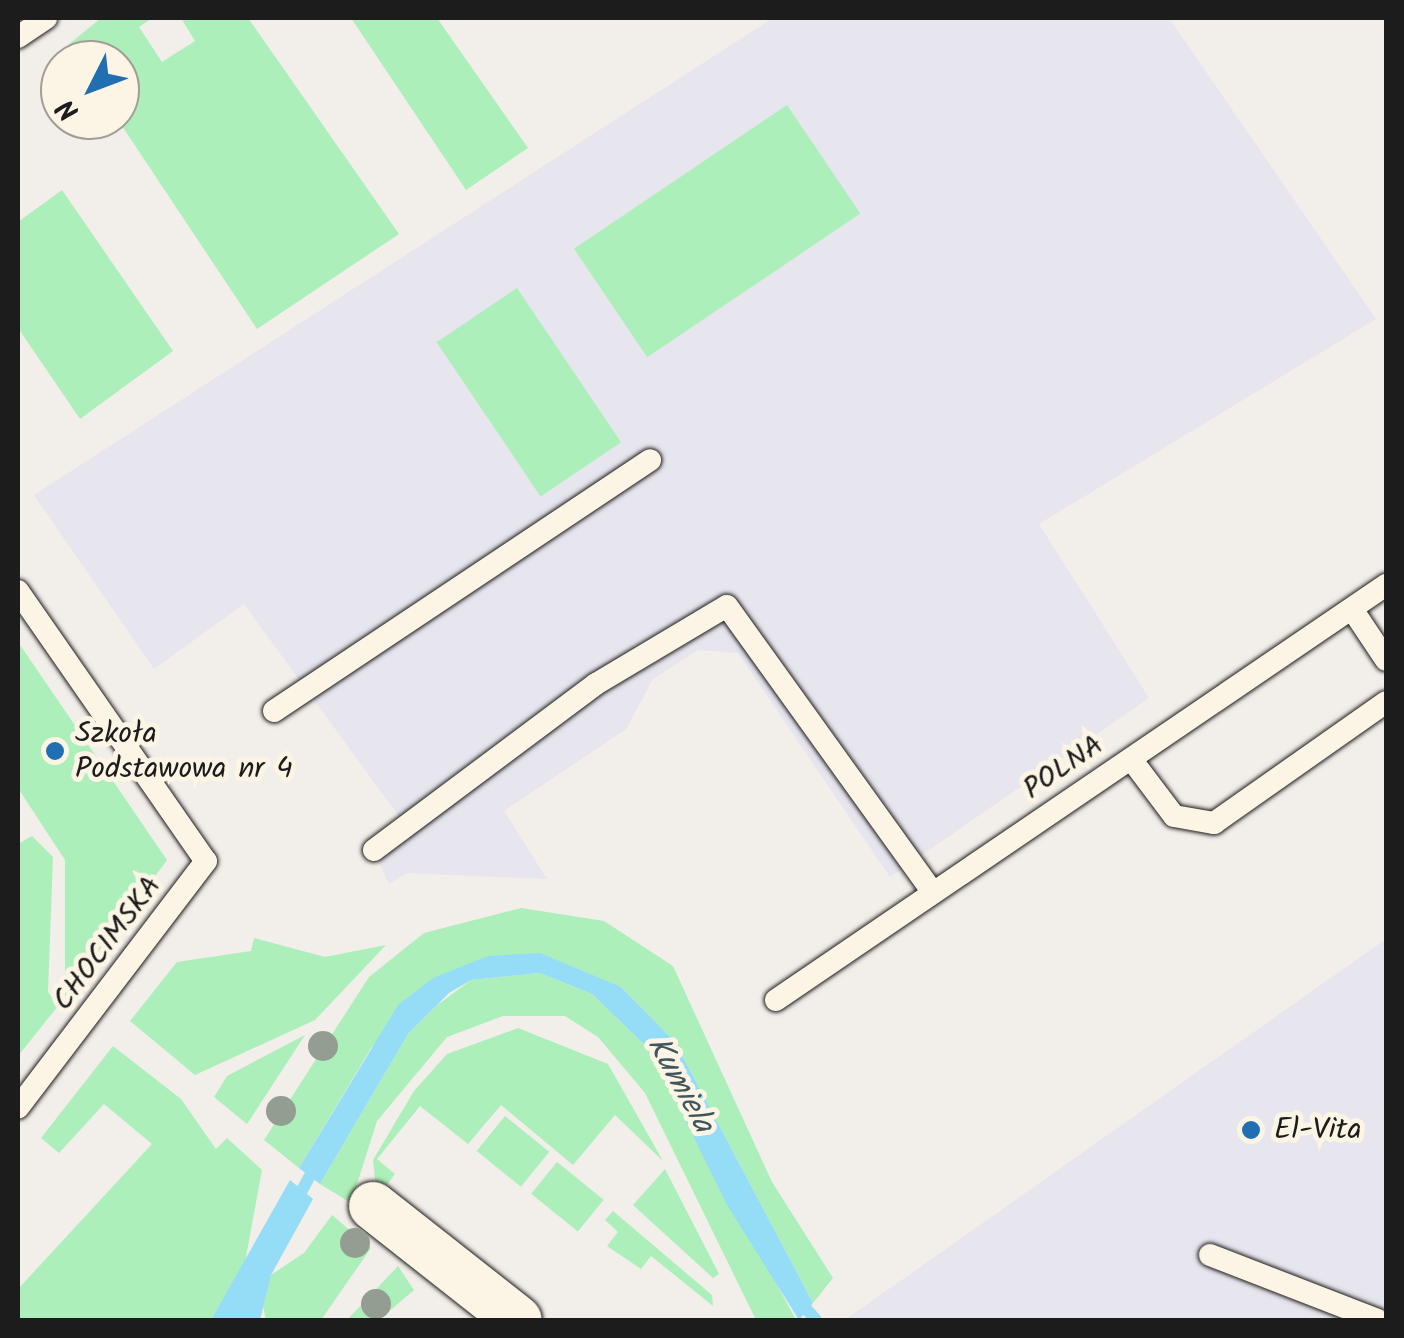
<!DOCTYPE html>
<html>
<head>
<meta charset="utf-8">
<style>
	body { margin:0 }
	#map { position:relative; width:1404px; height:1338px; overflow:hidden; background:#f2eee9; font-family:Kalam,sans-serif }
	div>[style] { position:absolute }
	.built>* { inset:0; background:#e7e5ee }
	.green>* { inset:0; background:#acefba; transform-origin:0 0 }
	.water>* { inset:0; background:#95ddf6 }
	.stream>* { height:12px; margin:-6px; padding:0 6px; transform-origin:6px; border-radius:6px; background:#95ddf6 }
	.roads { filter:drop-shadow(0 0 2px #1c1c1c) drop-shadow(0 0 2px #1c1c1c) }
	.lane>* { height:22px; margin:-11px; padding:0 11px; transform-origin:11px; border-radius:11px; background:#fcf5e5 }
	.street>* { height:48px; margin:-24px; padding:0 24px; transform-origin:24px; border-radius:24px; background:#fcf5e5 }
	.trees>* { width:30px; height:30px; margin:-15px; border-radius:50%; background:#949d92 }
	.dots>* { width:28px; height:28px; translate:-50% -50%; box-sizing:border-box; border:5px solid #fcf5e5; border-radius:50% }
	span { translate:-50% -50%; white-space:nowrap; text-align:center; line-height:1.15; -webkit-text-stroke:10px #fcf5e5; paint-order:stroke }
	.poi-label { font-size:30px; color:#1c1c1c }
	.left { translate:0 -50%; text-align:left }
	.street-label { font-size:30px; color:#1c1c1c }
	.water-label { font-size:32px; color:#40565d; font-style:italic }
	.frame { position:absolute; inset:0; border:20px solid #1c1c1c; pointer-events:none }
	.north { position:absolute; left:40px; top:40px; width:100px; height:100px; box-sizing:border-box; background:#fcf5e5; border:2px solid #a29e95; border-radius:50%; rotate:228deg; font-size:28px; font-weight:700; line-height:40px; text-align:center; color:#1c1c1c }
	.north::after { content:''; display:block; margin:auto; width:35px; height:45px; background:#1f6fb2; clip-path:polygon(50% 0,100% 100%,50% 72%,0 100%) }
</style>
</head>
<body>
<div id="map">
	<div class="built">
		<i style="clip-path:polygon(773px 18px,1169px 18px,1376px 319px,1039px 524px,1149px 698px,890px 877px,738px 653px,698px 650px,653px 679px,626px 729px,504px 811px,547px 879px,407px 873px,389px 884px,374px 850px,406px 826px,244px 604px,154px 669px,34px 495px)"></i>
		<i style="clip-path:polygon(1386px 939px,1386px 1320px,845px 1320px)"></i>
	</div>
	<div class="green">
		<i style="clip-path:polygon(101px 18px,152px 18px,139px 27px,162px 62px,195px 41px,181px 18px,248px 18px,399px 234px,257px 329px,118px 120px,120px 60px,78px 60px,68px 45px)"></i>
		<i style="clip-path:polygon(351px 18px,437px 18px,528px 148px,466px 190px)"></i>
		<i style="left:787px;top:105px;width:131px;height:257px;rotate:56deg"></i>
		<i style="clip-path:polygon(62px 190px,173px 351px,80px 419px,18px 328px,18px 222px)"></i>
		<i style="left:517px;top:288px;width:186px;height:97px;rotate:56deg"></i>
		<i style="clip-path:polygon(18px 642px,167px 860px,65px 999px,65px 860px,18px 788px)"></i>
		<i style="clip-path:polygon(32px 836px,53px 857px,48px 992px,58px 1006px,18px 1056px,18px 844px)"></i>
		<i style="clip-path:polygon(521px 908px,604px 921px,673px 966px,772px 1182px,833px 1278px,813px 1303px,675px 1042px,621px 987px,488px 956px,371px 1048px,299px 1168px,264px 1140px,369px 977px,424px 933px)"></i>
		<i style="clip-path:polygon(254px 938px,325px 957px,386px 945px,315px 1020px,195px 1075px,130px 1021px,177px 962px,251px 951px)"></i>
		<i style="clip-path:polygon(540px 973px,592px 994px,652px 1052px,796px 1320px,756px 1320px,645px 1093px,598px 1037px,565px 1016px,503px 1016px,447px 1037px,377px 1121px,351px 1203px,320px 1184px,408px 1034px,436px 1006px,471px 980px)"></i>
		<i style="clip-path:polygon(518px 1028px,608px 1064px,663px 1161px,615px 1115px,573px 1165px,501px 1105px,468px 1144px,420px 1106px,377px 1159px,395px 1174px,377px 1198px,373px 1160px,414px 1091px,447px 1054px)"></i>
		<i style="clip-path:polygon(305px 1035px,247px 1124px,214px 1097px,227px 1076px)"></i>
		<i style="clip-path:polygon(113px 1046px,181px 1099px,216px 1149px,227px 1138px,262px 1170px,245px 1262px,211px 1320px,18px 1320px,18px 1289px,152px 1144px,104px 1104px,59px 1153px,41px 1138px)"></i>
		<i style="left:505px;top:1116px;width:57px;height:45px;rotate:39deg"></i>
		<i style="left:557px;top:1162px;width:60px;height:41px;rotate:39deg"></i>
		<i style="clip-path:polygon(665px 1169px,719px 1274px,713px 1278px,633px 1205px)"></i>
		<i style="clip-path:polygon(613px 1211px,712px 1295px,713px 1306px,651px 1256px,641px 1269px,607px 1246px,618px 1232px,605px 1220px)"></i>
		<i style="clip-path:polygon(332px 1215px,371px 1248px,321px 1320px,266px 1320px,261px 1297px,271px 1275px,304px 1253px)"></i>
		<i style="clip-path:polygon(398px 1266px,414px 1290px,379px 1320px,347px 1320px)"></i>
	</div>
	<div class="water">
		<i style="clip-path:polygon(540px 953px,621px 987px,675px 1042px,813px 1303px,799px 1320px,727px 1205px,652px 1052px,592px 994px,540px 973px,471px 980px,449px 993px,408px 1034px,320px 1184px,299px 1168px,398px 1005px,433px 978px,488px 956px)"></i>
		<i style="clip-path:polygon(290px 1180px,313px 1199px,271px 1275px,260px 1320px,211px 1320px)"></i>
	</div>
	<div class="stream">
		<i style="left:294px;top:1205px;width:50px;rotate:-61.4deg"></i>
		<i style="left:799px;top:1301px;width:25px;rotate:48deg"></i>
	</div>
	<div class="roads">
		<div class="lane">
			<i style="left:18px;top:37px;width:34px;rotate:-34deg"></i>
			<i style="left:18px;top:591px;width:329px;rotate:55.2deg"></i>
			<i style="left:206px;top:861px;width:310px;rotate:127.3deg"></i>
			<i style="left:1352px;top:609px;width:61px;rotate:56.3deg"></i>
			<i style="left:274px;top:711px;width:452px;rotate:-33.7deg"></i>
			<i style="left:1131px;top:759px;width:71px;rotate:53deg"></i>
			<i style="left:1174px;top:816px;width:41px;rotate:9.9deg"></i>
			<i style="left:1214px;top:823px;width:210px;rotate:-35.1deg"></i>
			<i style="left:374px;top:850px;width:277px;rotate:-36.8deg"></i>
			<i style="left:596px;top:684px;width:152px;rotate:-30.8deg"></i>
			<i style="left:727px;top:606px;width:353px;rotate:54.3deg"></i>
			<i style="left:776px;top:1000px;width:738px;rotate:-34.23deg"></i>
			<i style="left:1210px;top:1255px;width:180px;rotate:21.2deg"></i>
		</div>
		<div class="street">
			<i style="left:373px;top:1206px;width:184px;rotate:38.2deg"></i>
		</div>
	</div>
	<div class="trees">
		<i style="left:323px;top:1046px"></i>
		<i style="left:281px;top:1111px"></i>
		<i style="left:355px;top:1243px"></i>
		<i style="left:376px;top:1304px"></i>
	</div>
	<div class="dots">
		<i style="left:55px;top:751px;background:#1f6fb2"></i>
		<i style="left:1251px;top:1130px;background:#1f6fb2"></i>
	</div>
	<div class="poi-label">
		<span class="left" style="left:75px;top:751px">Szkoła<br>Podstawowa nr 4</span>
		<span class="left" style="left:1274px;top:1130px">El-Vita</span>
	</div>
	<div class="street-label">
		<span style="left:1064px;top:768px;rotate:-34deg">POLNA</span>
		<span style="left:108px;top:944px;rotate:-53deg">CHOCIMSKA</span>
	</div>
	<div class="water-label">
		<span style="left:679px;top:1085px;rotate:61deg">Kumiela</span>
	</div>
	<div class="frame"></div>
	<div class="north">N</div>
</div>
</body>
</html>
